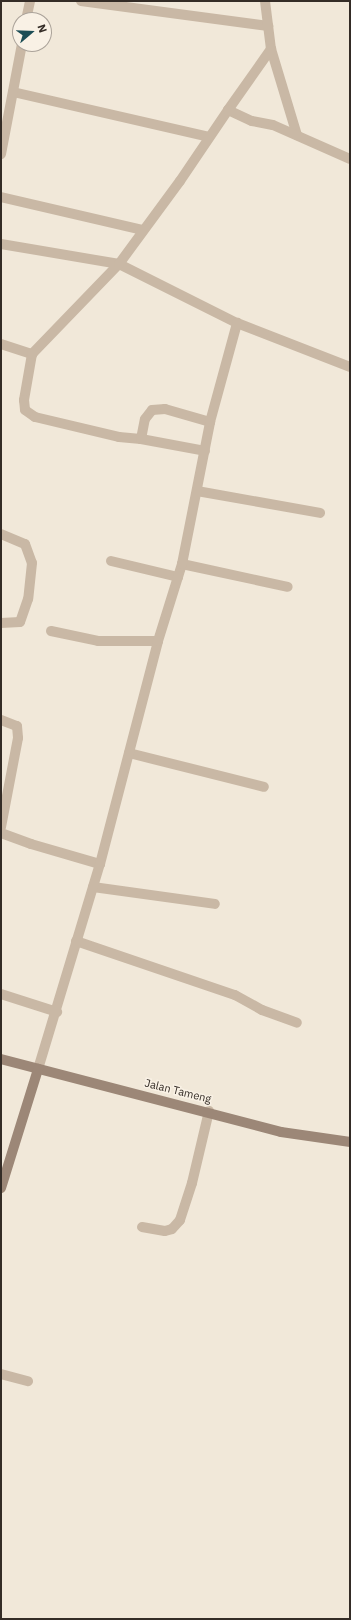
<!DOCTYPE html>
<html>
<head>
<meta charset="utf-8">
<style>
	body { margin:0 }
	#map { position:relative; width:351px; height:1620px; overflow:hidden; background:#f1e8d9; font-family:"IBM Plex Sans",sans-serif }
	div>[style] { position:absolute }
	.street>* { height:10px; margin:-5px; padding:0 5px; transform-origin:5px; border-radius:5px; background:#c9b8a5 }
	.secondary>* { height:10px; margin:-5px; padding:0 5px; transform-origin:5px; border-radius:5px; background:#9c8777 }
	span { translate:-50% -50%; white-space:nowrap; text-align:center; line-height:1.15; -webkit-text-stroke:3px #f9f1e5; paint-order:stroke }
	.street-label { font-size:11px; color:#342c26 }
	.frame { position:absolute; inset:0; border:2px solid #342c26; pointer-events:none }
	.north { position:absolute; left:12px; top:12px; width:40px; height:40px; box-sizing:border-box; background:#f9f1e5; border:1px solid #aaa299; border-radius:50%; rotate:71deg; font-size:11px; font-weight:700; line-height:16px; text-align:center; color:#342c26 }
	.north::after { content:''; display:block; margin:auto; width:14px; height:18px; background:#1c4d55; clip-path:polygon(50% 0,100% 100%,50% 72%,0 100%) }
</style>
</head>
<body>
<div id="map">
	<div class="street">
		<i style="left:81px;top:1px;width:189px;rotate:7.6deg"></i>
		<i style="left:265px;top:1px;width:48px;rotate:82.9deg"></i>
		<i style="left:271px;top:49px;width:90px;rotate:73.2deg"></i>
		<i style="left:26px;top:20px;width:19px;rotate:-78deg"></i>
		<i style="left:13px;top:92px;width:201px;rotate:12.9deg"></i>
		<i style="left:228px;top:110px;width:75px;rotate:-54.8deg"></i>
		<i style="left:1px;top:154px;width:112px;rotate:-79.2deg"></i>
		<i style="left:1px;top:197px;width:146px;rotate:13.1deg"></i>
		<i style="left:1px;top:244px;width:120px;rotate:9.6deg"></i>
		<i style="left:119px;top:264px;width:132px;rotate:26.6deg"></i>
		<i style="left:237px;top:323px;width:121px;rotate:21.3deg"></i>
		<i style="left:1px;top:344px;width:33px;rotate:18deg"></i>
		<i style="left:32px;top:354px;width:47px;rotate:99.9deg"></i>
		<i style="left:24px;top:400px;width:10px;rotate:84deg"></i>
		<i style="left:25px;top:410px;width:12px;rotate:35deg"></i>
		<i style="left:35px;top:417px;width:86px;rotate:13.4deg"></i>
		<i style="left:119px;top:437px;width:22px;rotate:5deg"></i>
		<i style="left:141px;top:439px;width:65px;rotate:10.6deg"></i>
		<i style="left:32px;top:354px;width:125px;rotate:-46deg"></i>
		<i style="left:119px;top:264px;width:103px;rotate:-53.7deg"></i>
		<i style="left:180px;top:181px;width:86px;rotate:-55.9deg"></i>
		<i style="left:228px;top:110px;width:26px;rotate:25deg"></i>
		<i style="left:252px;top:121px;width:21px;rotate:11deg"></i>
		<i style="left:273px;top:125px;width:84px;rotate:23.8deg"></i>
		<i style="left:141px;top:439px;width:20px;rotate:-79deg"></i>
		<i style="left:145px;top:419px;width:11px;rotate:-52deg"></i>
		<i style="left:152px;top:410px;width:13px;rotate:-4deg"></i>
		<i style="left:165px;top:409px;width:47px;rotate:16.1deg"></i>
		<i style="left:197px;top:491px;width:125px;rotate:10.1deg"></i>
		<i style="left:1px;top:534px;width:26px;rotate:23deg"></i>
		<i style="left:25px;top:544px;width:20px;rotate:70deg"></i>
		<i style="left:32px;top:563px;width:36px;rotate:96deg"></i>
		<i style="left:28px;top:599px;width:24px;rotate:109deg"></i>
		<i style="left:20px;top:622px;width:19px;rotate:177deg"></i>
		<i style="left:111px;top:561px;width:69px;rotate:13.4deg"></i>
		<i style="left:182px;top:564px;width:108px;rotate:12.2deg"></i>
		<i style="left:51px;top:631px;width:48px;rotate:12deg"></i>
		<i style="left:98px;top:641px;width:60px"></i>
		<i style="left:1px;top:720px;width:17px;rotate:21deg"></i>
		<i style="left:17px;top:726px;width:12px;rotate:85deg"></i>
		<i style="left:18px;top:738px;width:91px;rotate:100.8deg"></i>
		<i style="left:129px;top:753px;width:139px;rotate:14.1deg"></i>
		<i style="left:1px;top:833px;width:32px;rotate:20deg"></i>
		<i style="left:31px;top:844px;width:72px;rotate:16.2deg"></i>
		<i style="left:93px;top:887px;width:123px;rotate:7.9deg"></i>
		<i style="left:76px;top:941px;width:168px;rotate:18.8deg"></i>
		<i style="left:235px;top:995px;width:31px;rotate:29deg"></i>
		<i style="left:262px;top:1010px;width:37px;rotate:20deg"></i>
		<i style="left:1px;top:994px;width:59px;rotate:17.8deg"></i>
		<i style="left:38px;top:1069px;width:214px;rotate:-73.2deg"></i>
		<i style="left:100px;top:864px;width:230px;rotate:-75.4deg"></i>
		<i style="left:158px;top:641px;width:81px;rotate:-72.7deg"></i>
		<i style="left:182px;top:564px;width:145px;rotate:-78.8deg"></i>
		<i style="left:210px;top:422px;width:103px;rotate:-74.7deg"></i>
		<i style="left:142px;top:1227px;width:23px;rotate:10deg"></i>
		<i style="left:165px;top:1231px;width:7px;rotate:-16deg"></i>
		<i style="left:172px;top:1229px;width:12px;rotate:-48deg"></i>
		<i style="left:180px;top:1220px;width:39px;rotate:-72deg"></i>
		<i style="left:192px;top:1183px;width:74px;rotate:-76.7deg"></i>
		<i style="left:1px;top:1374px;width:28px;rotate:15deg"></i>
	</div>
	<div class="secondary">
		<i style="left:1px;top:1059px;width:289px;rotate:14.6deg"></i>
		<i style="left:281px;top:1132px;width:70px;rotate:8.2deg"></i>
		<i style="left:1px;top:1188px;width:125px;rotate:-72.7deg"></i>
	</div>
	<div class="street-label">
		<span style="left:178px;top:1091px;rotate:14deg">Jalan Tameng</span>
	</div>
	<div class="frame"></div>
	<div class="north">N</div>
</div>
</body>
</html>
